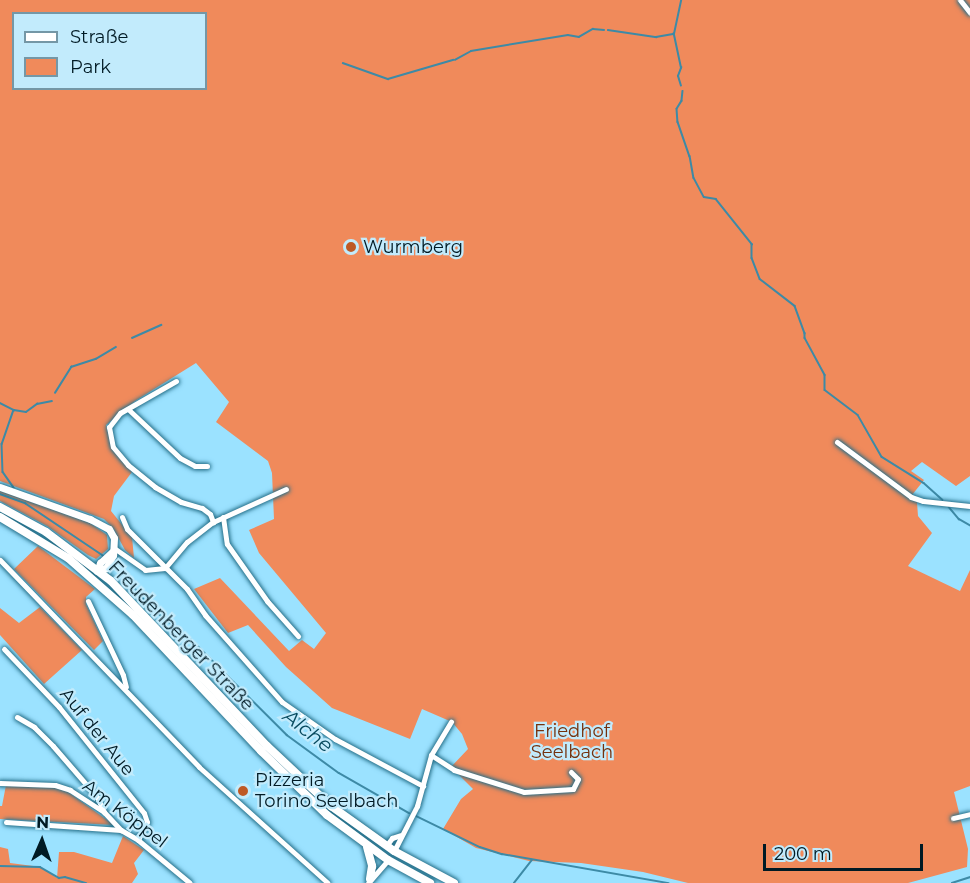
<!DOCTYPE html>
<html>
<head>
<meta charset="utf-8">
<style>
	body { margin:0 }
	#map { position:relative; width:970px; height:883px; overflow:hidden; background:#9be2ff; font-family:Montserrat,sans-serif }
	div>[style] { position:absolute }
	.green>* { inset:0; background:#f08a5b }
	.stream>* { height:1.5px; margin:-0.75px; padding:0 0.75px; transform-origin:0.75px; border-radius:0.75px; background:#3d8aa6 }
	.roads { filter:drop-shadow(0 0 2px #256f89) drop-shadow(0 0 2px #256f89) }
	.minor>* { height:5px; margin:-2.5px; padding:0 2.5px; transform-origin:2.5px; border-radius:2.5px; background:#fff }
	.tertiary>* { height:7px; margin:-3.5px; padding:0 3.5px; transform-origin:3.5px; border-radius:3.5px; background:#fff }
	.secondary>* { height:8px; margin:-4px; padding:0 4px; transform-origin:4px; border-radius:4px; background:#fff }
	.dots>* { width:16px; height:16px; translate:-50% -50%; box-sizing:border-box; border:3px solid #c2ebfc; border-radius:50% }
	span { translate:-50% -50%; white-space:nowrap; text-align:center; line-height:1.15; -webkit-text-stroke:4.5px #c2ebfc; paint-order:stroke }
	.poi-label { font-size:18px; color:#001a24 }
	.left { translate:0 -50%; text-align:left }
	.street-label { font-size:18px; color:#001a24 }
	.park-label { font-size:18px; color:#74310d }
	.water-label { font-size:20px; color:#084b5f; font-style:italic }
	.legend { position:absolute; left:12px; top:12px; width:195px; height:78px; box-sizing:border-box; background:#c2ebfc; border:2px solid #7497a6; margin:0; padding:8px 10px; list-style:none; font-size:18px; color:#001a24 }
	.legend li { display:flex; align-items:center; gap:12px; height:30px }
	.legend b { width:30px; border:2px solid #7497a6 }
	.north { position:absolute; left:12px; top:811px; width:60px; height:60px; -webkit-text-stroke:4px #c2ebfc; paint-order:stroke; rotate:2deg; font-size:16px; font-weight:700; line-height:24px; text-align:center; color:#001a24 }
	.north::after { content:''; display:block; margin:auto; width:21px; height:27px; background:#001a24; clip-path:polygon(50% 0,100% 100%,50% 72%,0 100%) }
	.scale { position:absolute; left:763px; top:844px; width:160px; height:27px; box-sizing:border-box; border:3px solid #001a24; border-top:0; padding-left:8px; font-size:18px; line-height:21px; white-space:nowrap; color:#001a24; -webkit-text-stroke:4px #c2ebfc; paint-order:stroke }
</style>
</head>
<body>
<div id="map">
	<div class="green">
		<i style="clip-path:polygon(evenodd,0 0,970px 0,970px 476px,956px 486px,922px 462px,911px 471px,924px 480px,912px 495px,917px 502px,918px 516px,932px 533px,908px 566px,960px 591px,970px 570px,970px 786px,954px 792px,968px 849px,967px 867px,908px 883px,688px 883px,643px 872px,581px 863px,529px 861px,476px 848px,443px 829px,461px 799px,473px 789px,451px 767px,468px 749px,462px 734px,452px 722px,422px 709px,410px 739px,332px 708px,286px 667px,248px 625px,228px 633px,194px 589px,220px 578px,289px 651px,302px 640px,314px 649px,326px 633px,259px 553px,249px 530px,274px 519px,272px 473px,268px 461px,216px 422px,229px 402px,196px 363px,135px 401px,106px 425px,113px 450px,132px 472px,114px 496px,111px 511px,132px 537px,134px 558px,125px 550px,113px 528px,104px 519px,0 481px,0 0,14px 14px,206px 14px,206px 88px,14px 88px,14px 14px)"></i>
		<i style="clip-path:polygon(0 490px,90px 523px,107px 535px,108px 549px,96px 559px,88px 555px,47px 526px,0 501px)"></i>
		<i style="clip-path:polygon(38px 546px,95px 589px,86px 597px,86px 604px,103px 641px,94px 650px,14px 569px)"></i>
		<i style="clip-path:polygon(40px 607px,82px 650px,44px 684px,0 635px,0 608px,19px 623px)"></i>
		<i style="clip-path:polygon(6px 785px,61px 787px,114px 825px,0 819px,0 806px,2px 806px)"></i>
		<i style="clip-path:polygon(123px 836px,144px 850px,134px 863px,138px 874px,132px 883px,0 883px,0 847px,8px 849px,10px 863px,41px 867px,57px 878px,59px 852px,74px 852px,112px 863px)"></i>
	</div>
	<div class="stream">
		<i style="left:608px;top:30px;width:49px;rotate:8.3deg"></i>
		<i style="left:656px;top:37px;width:17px;rotate:-10deg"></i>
		<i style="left:455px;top:60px;width:18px;rotate:-29deg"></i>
		<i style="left:471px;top:51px;width:98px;rotate:-9.4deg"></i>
		<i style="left:568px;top:35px;width:11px;rotate:10deg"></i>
		<i style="left:579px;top:37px;width:16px;rotate:-30deg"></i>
		<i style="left:593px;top:29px;width:11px;rotate:5deg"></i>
		<i style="left:343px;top:63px;width:48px;rotate:19.6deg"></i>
		<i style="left:388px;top:79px;width:68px;rotate:-16.3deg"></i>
		<i style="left:681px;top:86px;width:10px;rotate:-107deg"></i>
		<i style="left:678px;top:76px;width:9px;rotate:-69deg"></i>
		<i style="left:681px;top:68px;width:35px;rotate:-102deg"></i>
		<i style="left:674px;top:34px;width:35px;rotate:-78deg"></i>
		<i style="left:683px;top:91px;width:10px;rotate:96deg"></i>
		<i style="left:682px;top:101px;width:9px;rotate:122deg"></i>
		<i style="left:677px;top:109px;width:13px;rotate:86deg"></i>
		<i style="left:678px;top:122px;width:36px;rotate:71deg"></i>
		<i style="left:690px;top:156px;width:22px;rotate:80deg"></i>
		<i style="left:694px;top:178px;width:21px;rotate:62deg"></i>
		<i style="left:704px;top:197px;width:12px;rotate:9deg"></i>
		<i style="left:716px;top:199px;width:58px;rotate:51.3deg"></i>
		<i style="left:752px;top:244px;width:14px;rotate:90deg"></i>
		<i style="left:752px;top:258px;width:22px;rotate:69deg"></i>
		<i style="left:760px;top:279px;width:44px;rotate:37.6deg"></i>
		<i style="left:795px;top:306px;width:29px;rotate:70deg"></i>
		<i style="left:805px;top:333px;width:5px;rotate:90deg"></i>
		<i style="left:805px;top:338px;width:42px;rotate:61.6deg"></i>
		<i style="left:825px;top:375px;width:15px;rotate:90deg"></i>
		<i style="left:825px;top:390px;width:41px;rotate:37.1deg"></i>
		<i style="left:858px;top:415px;width:48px;rotate:60.3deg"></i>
		<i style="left:882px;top:457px;width:49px;rotate:31.8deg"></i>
		<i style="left:924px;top:483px;width:25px;rotate:42deg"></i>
		<i style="left:132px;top:338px;width:32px;rotate:-24deg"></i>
		<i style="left:55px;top:393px;width:31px;rotate:-58deg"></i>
		<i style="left:71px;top:367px;width:26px;rotate:-18deg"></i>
		<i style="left:96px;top:359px;width:23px;rotate:-31deg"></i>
		<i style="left:0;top:403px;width:16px;rotate:27deg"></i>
		<i style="left:14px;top:410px;width:36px;rotate:109deg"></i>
		<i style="left:2px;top:444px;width:28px;rotate:88deg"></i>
		<i style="left:3px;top:472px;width:19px;rotate:55deg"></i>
		<i style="left:14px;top:410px;width:12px;rotate:9deg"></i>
		<i style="left:26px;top:412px;width:14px;rotate:-36deg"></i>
		<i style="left:37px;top:404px;width:15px;rotate:-11deg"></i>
		<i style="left:0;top:494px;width:27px;rotate:20deg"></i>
		<i style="left:25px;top:503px;width:95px;rotate:33.9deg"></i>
		<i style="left:949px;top:507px;width:16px;rotate:50deg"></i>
		<i style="left:959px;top:519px;width:13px;rotate:29deg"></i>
		<i style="left:112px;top:563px;width:15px;rotate:42deg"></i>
		<i style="left:123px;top:573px;width:43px;rotate:51.5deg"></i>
		<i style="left:150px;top:607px;width:55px;rotate:38.3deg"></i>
		<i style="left:193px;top:641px;width:133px;rotate:45deg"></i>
		<i style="left:287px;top:735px;width:64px;rotate:36.2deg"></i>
		<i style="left:339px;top:773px;width:81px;rotate:29.7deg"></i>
		<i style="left:414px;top:815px;width:73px;rotate:25.9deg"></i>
		<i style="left:480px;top:847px;width:23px;rotate:18deg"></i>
		<i style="left:502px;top:854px;width:169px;rotate:9.9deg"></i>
		<i style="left:0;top:866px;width:40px;rotate:1.4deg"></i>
		<i style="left:40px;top:867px;width:22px;rotate:30deg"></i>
		<i style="left:59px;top:878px;width:6px;rotate:-9deg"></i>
		<i style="left:65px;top:877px;width:22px;rotate:16deg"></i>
		<i style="left:514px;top:883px;width:29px;rotate:-52deg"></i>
		<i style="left:952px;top:883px;width:19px;rotate:-18deg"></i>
	</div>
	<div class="roads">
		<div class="minor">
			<i style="left:960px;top:0;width:16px;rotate:52deg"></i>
			<i style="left:176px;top:381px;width:64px;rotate:150.3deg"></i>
			<i style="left:120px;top:413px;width:18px;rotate:128deg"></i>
			<i style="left:109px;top:427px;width:20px;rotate:79deg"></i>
			<i style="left:113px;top:447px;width:23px;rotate:50deg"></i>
			<i style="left:128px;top:465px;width:35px;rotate:39deg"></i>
			<i style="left:155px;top:487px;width:30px;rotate:30deg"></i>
			<i style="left:181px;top:502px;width:22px;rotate:16deg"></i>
			<i style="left:202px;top:508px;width:10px;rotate:37deg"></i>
			<i style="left:210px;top:514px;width:9px;rotate:69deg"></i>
			<i style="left:128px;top:409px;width:71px;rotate:43.3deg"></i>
			<i style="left:180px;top:458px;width:17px;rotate:28deg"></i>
			<i style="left:195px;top:466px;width:12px"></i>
			<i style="left:837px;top:442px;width:92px;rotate:36.6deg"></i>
			<i style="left:911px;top:497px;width:13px;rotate:18deg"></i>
			<i style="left:923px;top:501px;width:47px;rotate:6.1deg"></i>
			<i style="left:122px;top:517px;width:13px;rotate:67deg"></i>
			<i style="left:127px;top:529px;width:85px;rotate:45deg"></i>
			<i style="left:187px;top:589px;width:32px;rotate:55deg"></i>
			<i style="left:205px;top:615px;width:116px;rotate:48.5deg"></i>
			<i style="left:282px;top:702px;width:65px;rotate:34.9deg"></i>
			<i style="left:335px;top:739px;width:100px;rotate:28.1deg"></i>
			<i style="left:223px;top:517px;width:27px;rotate:82deg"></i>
			<i style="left:227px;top:544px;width:70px;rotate:54.9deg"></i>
			<i style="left:267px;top:601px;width:47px;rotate:48.5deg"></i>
			<i style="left:114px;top:548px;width:38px;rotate:35deg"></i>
			<i style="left:145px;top:570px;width:20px;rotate:-6deg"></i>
			<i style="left:165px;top:568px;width:34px;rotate:-50deg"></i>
			<i style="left:187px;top:542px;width:33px;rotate:-38deg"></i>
			<i style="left:213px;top:522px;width:80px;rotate:-24.3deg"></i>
			<i style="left:0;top:560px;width:287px;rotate:46.1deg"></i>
			<i style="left:199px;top:767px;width:173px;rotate:42deg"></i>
			<i style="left:88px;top:601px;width:82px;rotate:64.7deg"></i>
			<i style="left:123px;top:675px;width:12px;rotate:76deg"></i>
			<i style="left:4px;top:649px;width:80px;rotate:46.5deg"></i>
			<i style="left:59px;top:707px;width:136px;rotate:51.3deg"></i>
			<i style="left:144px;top:813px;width:9px;rotate:72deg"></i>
			<i style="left:147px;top:822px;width:20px;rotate:117deg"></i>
			<i style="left:17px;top:717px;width:20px;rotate:30deg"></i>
			<i style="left:34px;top:727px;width:27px;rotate:45deg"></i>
			<i style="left:53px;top:746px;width:67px;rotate:49.2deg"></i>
			<i style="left:97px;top:797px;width:17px;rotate:65deg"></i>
			<i style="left:431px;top:755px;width:27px;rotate:33deg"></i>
			<i style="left:454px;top:770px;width:73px;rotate:17.4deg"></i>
			<i style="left:524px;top:792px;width:49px;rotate:-3.5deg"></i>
			<i style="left:573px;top:789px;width:11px;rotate:-63deg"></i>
			<i style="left:578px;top:779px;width:10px;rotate:-135deg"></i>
			<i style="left:0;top:783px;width:55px;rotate:2.1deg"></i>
			<i style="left:55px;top:785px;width:16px;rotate:18deg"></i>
			<i style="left:70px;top:790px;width:40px;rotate:32.9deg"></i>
			<i style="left:104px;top:812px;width:25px;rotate:47deg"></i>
			<i style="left:121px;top:830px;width:20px;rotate:30deg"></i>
			<i style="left:138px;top:840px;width:67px;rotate:39.6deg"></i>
			<i style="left:953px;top:818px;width:17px;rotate:-13deg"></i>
			<i style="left:6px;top:822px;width:115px;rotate:4deg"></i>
			<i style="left:386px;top:846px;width:10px;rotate:-53deg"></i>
			<i style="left:392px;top:838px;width:9px;rotate:-18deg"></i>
			<i style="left:394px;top:851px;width:51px;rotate:-62.9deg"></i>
			<i style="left:417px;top:806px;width:53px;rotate:-74.6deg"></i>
			<i style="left:431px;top:755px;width:39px;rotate:-59deg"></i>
			<i style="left:368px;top:883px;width:30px;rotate:-49deg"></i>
		</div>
		<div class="tertiary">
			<i style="left:0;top:487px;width:96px;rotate:19.6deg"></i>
			<i style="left:90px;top:519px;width:21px;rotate:28deg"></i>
			<i style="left:109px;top:529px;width:10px;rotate:61deg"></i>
			<i style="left:114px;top:538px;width:17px;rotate:93deg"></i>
			<i style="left:113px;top:555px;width:15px;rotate:118deg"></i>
			<i style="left:106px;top:568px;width:9px;rotate:162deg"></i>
			<i style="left:97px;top:571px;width:9px;rotate:-69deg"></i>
			<i style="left:100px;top:563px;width:18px;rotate:-43deg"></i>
		</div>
		<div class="secondary">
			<i style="left:0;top:507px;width:52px;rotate:28.5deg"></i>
			<i style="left:46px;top:532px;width:81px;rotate:37deg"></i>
			<i style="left:111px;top:581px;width:227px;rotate:46.6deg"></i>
			<i style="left:267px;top:746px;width:88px;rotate:43.2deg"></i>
			<i style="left:331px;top:806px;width:77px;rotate:35.5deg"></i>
			<i style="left:394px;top:851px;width:68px;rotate:28.1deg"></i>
			<i style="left:0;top:517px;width:79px;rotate:31.1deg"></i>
			<i style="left:68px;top:558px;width:86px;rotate:41.2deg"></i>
			<i style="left:133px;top:615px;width:187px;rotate:46.7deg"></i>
			<i style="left:261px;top:751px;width:92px;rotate:44.1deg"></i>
			<i style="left:327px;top:815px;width:76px;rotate:36.4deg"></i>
			<i style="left:388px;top:860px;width:48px;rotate:28.7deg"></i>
			<i style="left:367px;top:847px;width:20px;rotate:75deg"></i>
			<i style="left:372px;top:866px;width:13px;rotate:99deg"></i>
		</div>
	</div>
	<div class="dots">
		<i style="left:351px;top:247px;background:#be5925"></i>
		<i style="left:243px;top:791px;background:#be5925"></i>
	</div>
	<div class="poi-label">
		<span class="left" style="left:363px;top:247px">Wurmberg</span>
		<span class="left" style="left:255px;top:791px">Pizzeria<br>Torino Seelbach</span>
	</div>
	<div class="street-label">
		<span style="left:181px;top:636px;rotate:46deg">Freudenberger Straße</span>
		<span style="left:97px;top:732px;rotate:51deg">Auf der Aue</span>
		<span style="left:125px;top:814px;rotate:37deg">Am Köppel</span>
	</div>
	<div class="park-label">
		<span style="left:572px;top:742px">Friedhof<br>Seelbach</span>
	</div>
	<div class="water-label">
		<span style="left:308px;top:731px;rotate:38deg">Alche</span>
	</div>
	<ul class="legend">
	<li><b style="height:8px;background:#fff"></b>Straße</li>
	<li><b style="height:16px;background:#f08a5b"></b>Park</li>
	</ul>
	<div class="north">N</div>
	<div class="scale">200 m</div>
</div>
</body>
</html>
